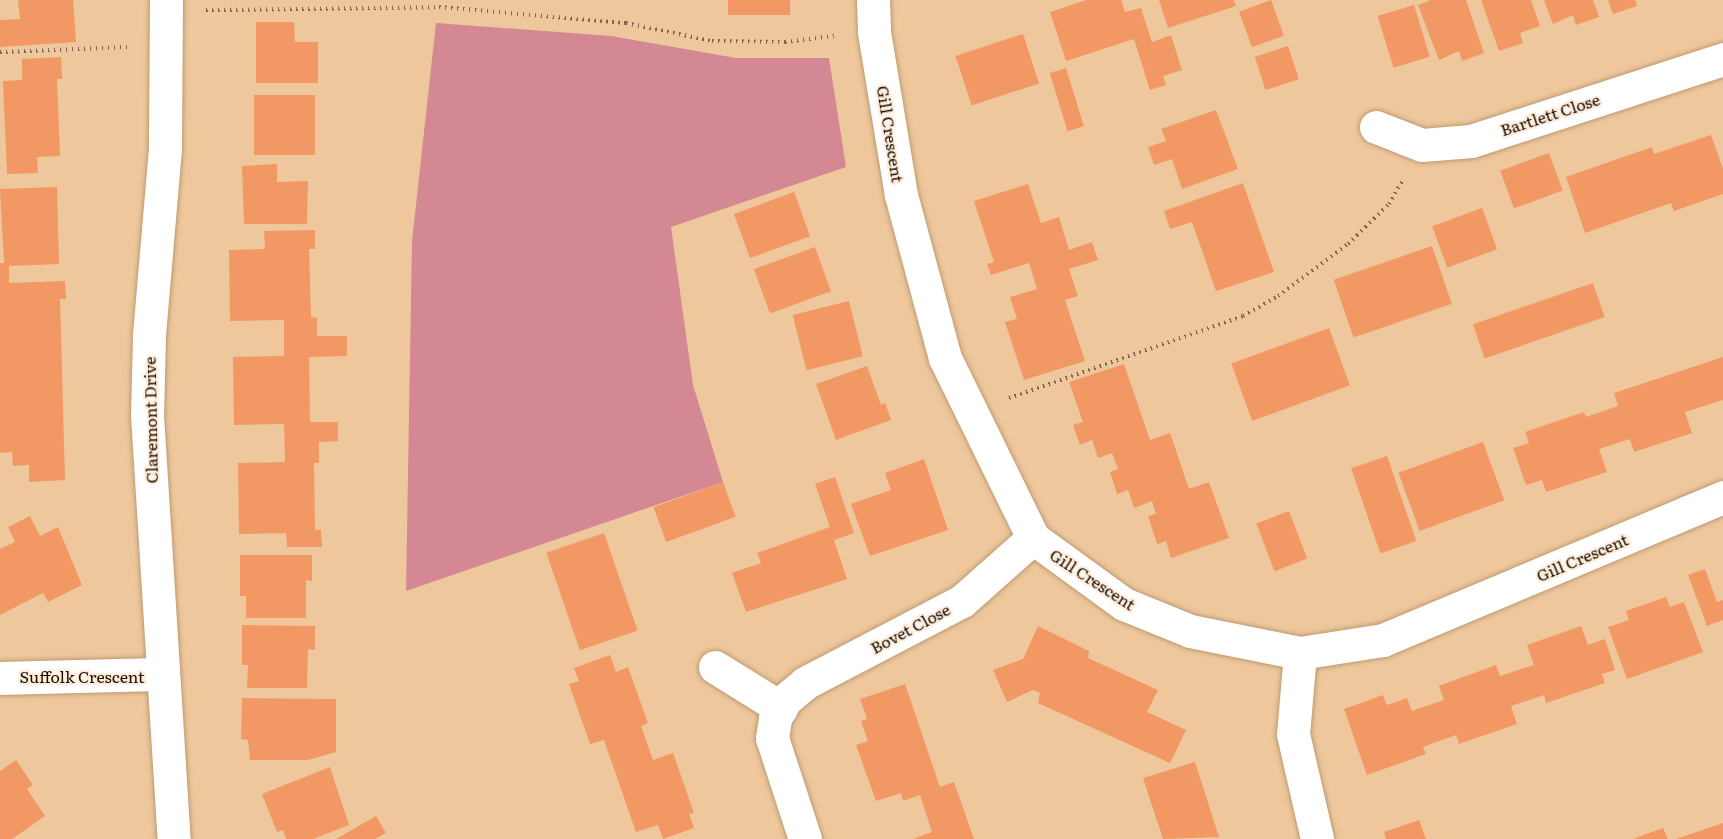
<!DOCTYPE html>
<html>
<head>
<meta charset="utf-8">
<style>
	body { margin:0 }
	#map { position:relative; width:1723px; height:839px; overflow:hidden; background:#eec79d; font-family:Literata,serif }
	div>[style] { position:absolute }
	.green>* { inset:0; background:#d48894 }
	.building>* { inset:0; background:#f29865; transform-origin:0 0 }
	.path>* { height:4px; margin-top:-2px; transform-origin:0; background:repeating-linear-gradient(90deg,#7e654b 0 1.5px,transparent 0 6px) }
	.roads { filter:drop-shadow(0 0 2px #bf9a71) drop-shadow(0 0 2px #bf9a71) }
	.minor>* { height:33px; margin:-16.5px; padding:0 16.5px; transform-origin:16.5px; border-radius:16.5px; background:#fff }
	span { translate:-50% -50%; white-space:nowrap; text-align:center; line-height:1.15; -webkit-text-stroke:4.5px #fdeddc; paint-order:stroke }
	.street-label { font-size:16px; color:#190c00 }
</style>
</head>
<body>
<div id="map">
	<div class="green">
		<i style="clip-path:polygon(436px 23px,611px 36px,736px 58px,829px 58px,846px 167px,671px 227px,693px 385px,723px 482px,406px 591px,412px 241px)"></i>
	</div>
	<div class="building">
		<i style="clip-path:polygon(18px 0,73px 0,76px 42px,0 47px,0 20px,20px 19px)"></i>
		<i style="left:728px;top:0;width:62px;height:15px"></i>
		<i style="clip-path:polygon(1086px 0,1121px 0,1125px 12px,1141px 8px,1152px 42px,1171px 35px,1182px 70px,1163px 76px,1166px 85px,1150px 90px,1134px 39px,1066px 61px,1050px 12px)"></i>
		<i style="clip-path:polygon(1159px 0,1234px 0,1236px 6px,1168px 28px)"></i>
		<i style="left:1271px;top:0;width:38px;height:34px;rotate:70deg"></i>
		<i style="clip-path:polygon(1431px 0,1466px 0,1484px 53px,1462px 61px,1459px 51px,1439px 60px,1418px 5px)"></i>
		<i style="clip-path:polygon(1481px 0,1531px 0,1540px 26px,1520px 33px,1523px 43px,1499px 51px)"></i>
		<i style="clip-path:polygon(1544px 0,1593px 0,1599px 17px,1576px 25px,1573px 15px,1553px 24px)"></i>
		<i style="clip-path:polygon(1608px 0,1635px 0,1637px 6px,1613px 14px)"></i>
		<i style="left:1414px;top:5px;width:54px;height:38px;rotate:73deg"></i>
		<i style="clip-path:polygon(256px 22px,294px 22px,295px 42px,318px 42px,318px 83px,256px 83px)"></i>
		<i style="left:1023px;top:34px;width:52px;height:71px;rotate:72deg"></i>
		<i style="left:1288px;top:46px;width:35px;height:35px;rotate:72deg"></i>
		<i style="clip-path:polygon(61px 57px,62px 79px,57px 79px,60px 156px,37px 157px,38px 173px,7px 174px,3px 81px,22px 80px,22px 59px)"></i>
		<i style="left:1066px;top:68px;width:61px;height:17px;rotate:73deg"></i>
		<i style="left:254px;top:95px;width:61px;height:60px"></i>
		<i style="clip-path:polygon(1216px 110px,1238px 169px,1182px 189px,1172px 159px,1154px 165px,1148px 147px,1166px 141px,1161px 129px)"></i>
		<i style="clip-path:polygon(1711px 135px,1723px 169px,1723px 194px,1674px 211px,1671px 203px,1585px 233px,1566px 177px,1652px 147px,1654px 154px)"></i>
		<i style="left:1549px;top:153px;width:40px;height:52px;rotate:70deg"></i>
		<i style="clip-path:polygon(277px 164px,277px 182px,308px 181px,307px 224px,244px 224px,242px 166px)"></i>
		<i style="clip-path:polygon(1243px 183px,1274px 272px,1216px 291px,1192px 222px,1170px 229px,1164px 211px)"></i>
		<i style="clip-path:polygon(1028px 184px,1041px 223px,1059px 217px,1069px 250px,1092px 242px,1098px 260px,1069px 269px,1078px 296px,1065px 300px,1085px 361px,1024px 380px,1005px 322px,1017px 319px,1010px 297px,1037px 289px,1029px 263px,991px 275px,987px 264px,994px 262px,974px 201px)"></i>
		<i style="clip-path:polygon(57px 187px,59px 264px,9px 266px,9px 283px,65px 281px,66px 299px,60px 299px,65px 480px,29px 482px,29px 465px,13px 466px,12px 452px,0 453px,0 263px,4px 263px,0 189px)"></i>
		<i style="left:794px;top:192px;width:47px;height:64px;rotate:70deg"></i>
		<i style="left:1482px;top:208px;width:44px;height:53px;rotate:70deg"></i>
		<i style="clip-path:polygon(315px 230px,315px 249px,309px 249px,311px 317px,317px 318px,317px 336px,347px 336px,347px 356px,309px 357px,310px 422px,338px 422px,338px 441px,319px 442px,319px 463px,314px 463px,315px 530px,321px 530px,322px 547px,287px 547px,286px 533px,239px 534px,238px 463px,285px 462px,284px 424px,234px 425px,233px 357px,284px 356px,284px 320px,230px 321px,229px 250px,265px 249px,264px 231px)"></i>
		<i style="left:1432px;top:246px;width:61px;height:104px;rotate:71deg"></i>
		<i style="left:815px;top:247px;width:47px;height:65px;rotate:70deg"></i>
		<i style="left:1593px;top:283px;width:36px;height:127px;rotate:71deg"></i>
		<i style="left:849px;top:301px;width:57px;height:58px;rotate:76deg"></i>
		<i style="left:1329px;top:328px;width:61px;height:104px;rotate:70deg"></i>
		<i style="clip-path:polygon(1723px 357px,1723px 400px,1685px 412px,1692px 433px,1634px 452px,1630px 439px,1599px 449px,1607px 472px,1546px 492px,1542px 480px,1526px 485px,1513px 448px,1529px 443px,1525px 432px,1584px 412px,1586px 417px,1618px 406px,1614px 393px)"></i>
		<i style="clip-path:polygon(1124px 364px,1150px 440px,1170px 433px,1189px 489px,1209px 482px,1229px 538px,1171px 558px,1166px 541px,1157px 544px,1148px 516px,1156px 514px,1152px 501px,1134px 508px,1128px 490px,1117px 494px,1110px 472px,1118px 469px,1112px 453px,1098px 458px,1092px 440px,1080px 445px,1073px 425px,1083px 422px,1069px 382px)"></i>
		<i style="clip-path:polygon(867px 366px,881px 405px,885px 403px,891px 420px,836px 440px,816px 384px)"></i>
		<i style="left:1483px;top:442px;width:62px;height:90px;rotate:70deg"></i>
		<i style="left:1387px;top:456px;width:90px;height:38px;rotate:71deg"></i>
		<i style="clip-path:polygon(924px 459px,948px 530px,870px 556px,851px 504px,891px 490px,885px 473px)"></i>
		<i style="clip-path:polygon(835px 477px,854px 533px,834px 540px,847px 579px,746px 612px,732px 573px,761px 563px,757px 553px,830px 527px,815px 484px)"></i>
		<i style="left:723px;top:482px;width:37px;height:74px;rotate:70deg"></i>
		<i style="left:1289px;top:511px;width:51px;height:35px;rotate:69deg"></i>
		<i style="clip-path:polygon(30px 516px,40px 536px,58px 527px,82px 585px,48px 602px,43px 593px,0 615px,0 549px,15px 542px,8px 527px)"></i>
		<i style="left:604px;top:533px;width:103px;height:61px;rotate:71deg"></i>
		<i style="clip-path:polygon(240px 555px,312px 555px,312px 581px,306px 580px,306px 618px,246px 618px,246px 596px,240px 596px)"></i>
		<i style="clip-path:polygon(1705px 569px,1717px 602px,1723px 600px,1723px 620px,1707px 626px,1688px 575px)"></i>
		<i style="clip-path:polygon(1666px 597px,1670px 607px,1684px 602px,1703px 652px,1627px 679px,1608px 627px,1629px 620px,1626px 611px)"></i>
		<i style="clip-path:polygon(242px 625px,315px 626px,315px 650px,308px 649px,307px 688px,247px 688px,248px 665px,242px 665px)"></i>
		<i style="clip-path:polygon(1038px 626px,1089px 651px,1088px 658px,1158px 690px,1147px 712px,1186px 730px,1170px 763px,1038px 703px,1040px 693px,1033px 690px,1007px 702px,993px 670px,1023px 659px)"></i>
		<i style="clip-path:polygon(1581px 626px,1588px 645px,1605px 639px,1615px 670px,1602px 674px,1605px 683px,1546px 703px,1544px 695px,1511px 706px,1517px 724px,1459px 744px,1456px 735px,1423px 747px,1426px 754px,1367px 775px,1344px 709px,1383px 695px,1387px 705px,1407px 698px,1412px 711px,1444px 700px,1439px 686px,1496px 665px,1500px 676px,1534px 665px,1527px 645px)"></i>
		<i style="clip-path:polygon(610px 655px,616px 672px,628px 667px,648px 723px,641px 726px,653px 760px,673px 753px,694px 813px,689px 814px,694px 828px,663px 839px,658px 825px,636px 832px,604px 740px,590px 744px,569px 684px,579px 681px,574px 668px)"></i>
		<i style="clip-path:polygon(905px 684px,940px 787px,954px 782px,974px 839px,913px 839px,932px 832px,920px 795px,903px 801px,901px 793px,876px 801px,856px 745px,868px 741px,861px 721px,867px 719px,860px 699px)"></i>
		<i style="clip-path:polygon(242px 698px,336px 699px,336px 752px,308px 760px,250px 760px,248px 740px,241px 739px)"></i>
		<i style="clip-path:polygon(16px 760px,33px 785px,27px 789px,45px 816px,12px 839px,0 839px,0 771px)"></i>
		<i style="clip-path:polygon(1195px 762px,1219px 837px,1163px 839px,1143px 778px)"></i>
		<i style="clip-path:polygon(330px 767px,349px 825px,313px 839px,286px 839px,283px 830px,277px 832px,262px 794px)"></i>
		<i style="clip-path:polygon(376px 816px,386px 833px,375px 839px,336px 839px)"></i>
		<i style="clip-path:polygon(1419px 820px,1426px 839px,1386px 839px,1384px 832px)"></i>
		<i style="clip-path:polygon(1723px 823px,1723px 839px,1676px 839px)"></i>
		<i style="clip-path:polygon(1663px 828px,1668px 839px,1633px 839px)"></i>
	</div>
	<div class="path">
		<i style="left:206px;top:10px;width:233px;rotate:-0.7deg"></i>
		<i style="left:439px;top:7px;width:188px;rotate:4.9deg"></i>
		<i style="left:626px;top:23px;width:88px;rotate:11.8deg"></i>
		<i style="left:712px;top:41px;width:73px;rotate:0.8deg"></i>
		<i style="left:785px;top:42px;width:49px;rotate:-7deg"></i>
		<i style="left:0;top:52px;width:127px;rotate:-2.3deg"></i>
		<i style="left:1009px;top:398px;width:248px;rotate:-19.3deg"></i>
		<i style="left:1243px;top:316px;width:40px;rotate:-29.7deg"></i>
		<i style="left:1278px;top:296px;width:87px;rotate:-36.6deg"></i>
		<i style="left:1348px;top:244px;width:57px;rotate:-44.3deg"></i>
		<i style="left:1389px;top:204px;width:28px;rotate:-60deg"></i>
	</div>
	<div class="roads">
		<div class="minor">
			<i style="left:166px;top:0;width:148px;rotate:90.4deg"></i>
			<i style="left:165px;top:148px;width:188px;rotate:94.9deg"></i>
			<i style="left:149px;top:335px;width:80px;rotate:91.4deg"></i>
			<i style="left:147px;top:415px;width:425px;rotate:86.4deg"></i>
			<i style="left:873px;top:0;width:32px;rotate:88deg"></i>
			<i style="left:874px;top:32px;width:165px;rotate:80.6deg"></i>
			<i style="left:901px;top:195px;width:169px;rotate:74.9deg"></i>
			<i style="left:945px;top:358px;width:200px;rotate:63.9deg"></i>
			<i style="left:1033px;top:538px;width:112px;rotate:36deg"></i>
			<i style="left:1124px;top:604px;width:71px;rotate:22.2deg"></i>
			<i style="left:1190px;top:631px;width:112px;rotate:11.3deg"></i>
			<i style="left:1300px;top:653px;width:84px;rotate:-8.9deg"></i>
			<i style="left:1383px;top:640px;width:369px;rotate:-22.8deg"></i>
			<i style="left:1376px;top:127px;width:49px;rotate:21.4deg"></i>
			<i style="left:1422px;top:145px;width:49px;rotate:-4.7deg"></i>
			<i style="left:1471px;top:141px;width:265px;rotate:-18deg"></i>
			<i style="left:1300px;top:653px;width:81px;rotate:94.9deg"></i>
			<i style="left:1293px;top:734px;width:108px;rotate:77.1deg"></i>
			<i style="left:715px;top:667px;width:78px;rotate:31.8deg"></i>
			<i style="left:0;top:678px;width:163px;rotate:-1.4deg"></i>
			<i style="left:805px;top:839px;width:106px;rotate:-108.1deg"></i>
			<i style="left:772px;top:738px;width:20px;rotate:-81deg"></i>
			<i style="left:775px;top:718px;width:21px;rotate:-61deg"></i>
			<i style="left:785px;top:700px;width:26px;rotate:-40deg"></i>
			<i style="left:805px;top:683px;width:177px;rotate:-27.6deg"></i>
			<i style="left:962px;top:601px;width:95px;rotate:-41.6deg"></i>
		</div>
	</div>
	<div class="street-label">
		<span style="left:1550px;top:114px;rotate:-18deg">Bartlett Close</span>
		<span style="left:891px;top:134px;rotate:81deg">Gill Crescent</span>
		<span style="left:150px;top:420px;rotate:-91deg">Claremont Drive</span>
		<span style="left:1582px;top:557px;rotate:-23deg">Gill Crescent</span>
		<span style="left:1093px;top:579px;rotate:33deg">Gill Crescent</span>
		<span style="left:910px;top:628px;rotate:-28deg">Bovet Close</span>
		<span style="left:82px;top:676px">Suffolk Crescent</span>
	</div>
</div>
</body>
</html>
